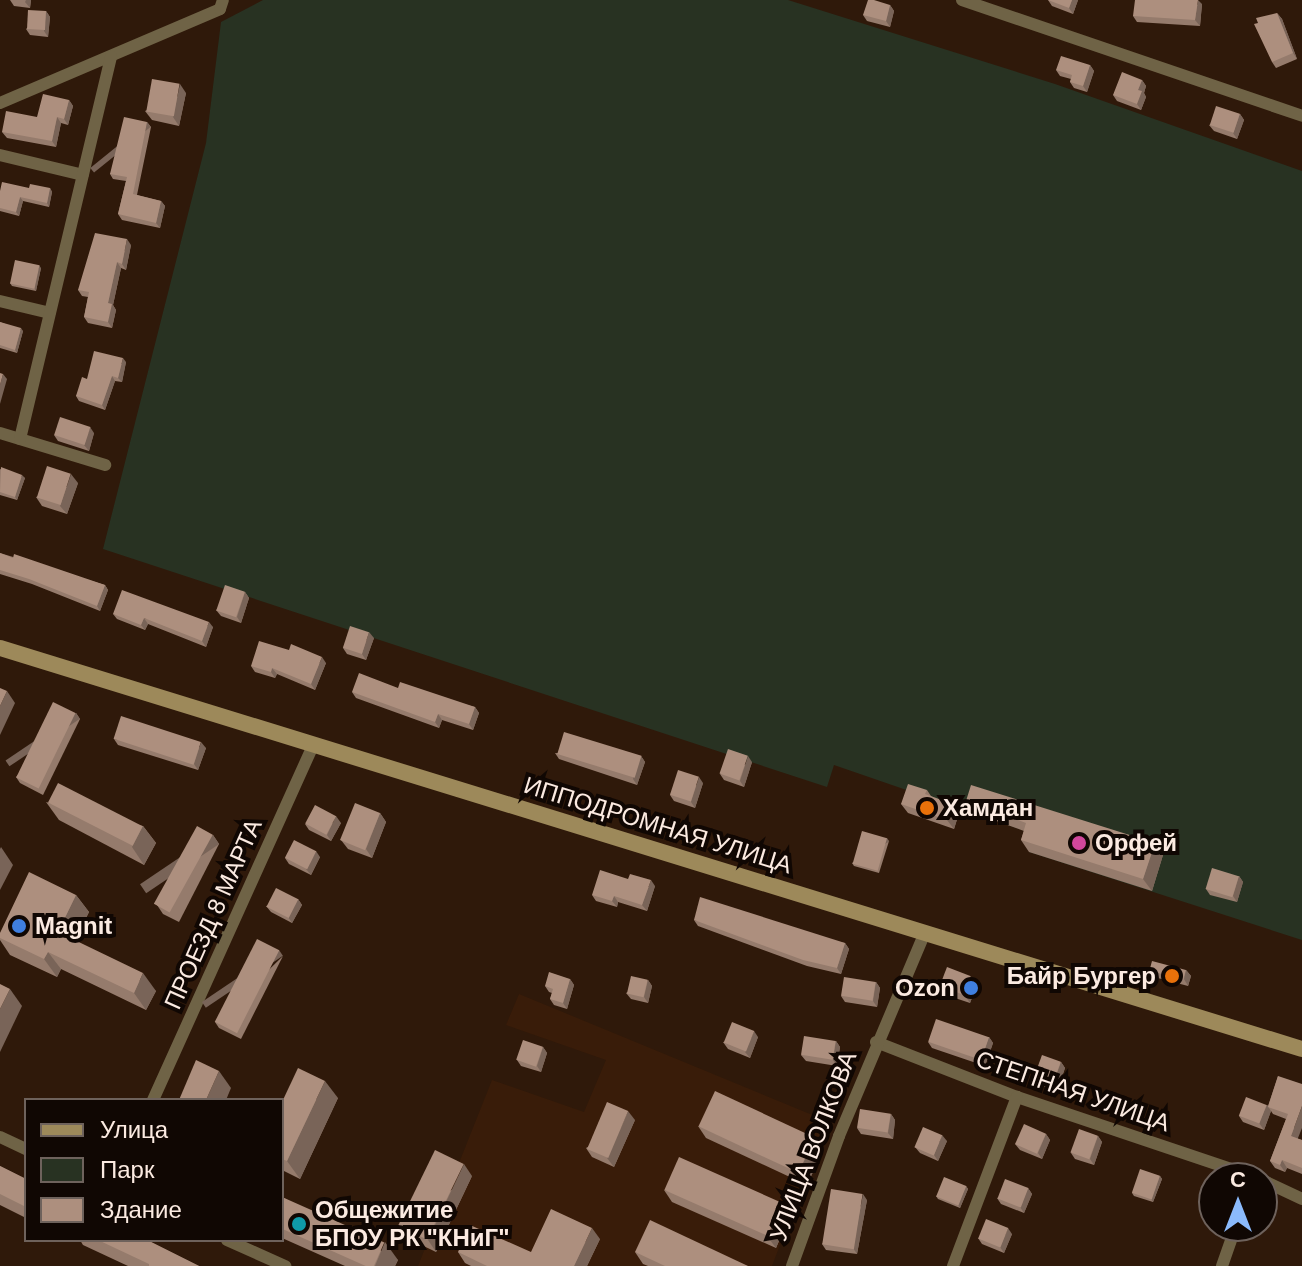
<!DOCTYPE html>
<html>
<head>
<meta charset="utf-8">
<style>
	body { margin:0 }
	#map { position:relative; width:1302px; height:1266px; overflow:hidden; background:#2f190a; font-family:Arial,sans-serif }
	div>[style] { position:absolute }
	.built>* { inset:0; background:#391c09 }
	.green>* { inset:0; background:#283222 }
	.minor>* { height:12px; margin:-6px; padding:0 6px; transform-origin:6px; border-radius:6px; background:#6f6346 }
	.secondary>* { height:16px; margin:-8px; padding:0 8px; transform-origin:8px; border-radius:8px; background:#9d895a }
	.wall>* { inset:0; background:#957b6c }
	.shaded-wall>* { inset:0; background:#796458; transform-origin:0 0 }
	.building>* { inset:0; background:#ad8f7e; transform-origin:0 0 }
	.dots>* { width:22px; height:22px; translate:-50% -50%; box-sizing:border-box; border:4px solid #100703; border-radius:50% }
	span { translate:-50% -50%; white-space:nowrap; text-align:center; line-height:1.15; -webkit-text-stroke:8px #100703; paint-order:stroke }
	.poi-label { font-size:24px; color:#fbeae1; font-weight:700 }
	.left { translate:0 -50%; text-align:left }
	.right { translate:-100% -50%; text-align:right }
	.street-label { font-size:24px; color:#fbeae1 }
	.legend { position:absolute; left:24px; top:1098px; width:260px; height:144px; box-sizing:border-box; background:#100703; border:2px solid #6e625c; margin:0; padding:10px 14px; list-style:none; font-size:24px; color:#fbeae1 }
	.legend li { display:flex; align-items:center; gap:16px; height:40px }
	.legend b { width:40px; border:2px solid #6e625c }
	.north { position:absolute; left:1198px; top:1162px; width:80px; height:80px; box-sizing:border-box; background:#100703; border:2px solid #6e625c; border-radius:50%; rotate:0deg; font-size:22px; font-weight:700; line-height:32px; text-align:center; color:#fbeae1 }
	.north::after { content:''; display:block; margin:auto; width:28px; height:36px; background:#8bbafc; clip-path:polygon(50% 0,100% 100%,50% 72%,0 100%) }
</style>
</head>
<body>
<div id="map">
	<div class="built">
		<i style="clip-path:polygon(519px 994px,827px 1121px,772px 1266px,418px 1266px,492px 1080px,584px 1112px,606px 1060px,506px 1025px)"></i>
	</div>
	<div class="green">
		<i style="clip-path:polygon(263px 0,788px 0,1055px 84px,1302px 171px,1302px 940px,1029px 852px,1034px 834px,834px 765px,827px 787px,103px 549px,206px 143px,221px 22px)"></i>
	</div>
	<div class="minor">
		<i style="left:962px;top:0;width:359px;rotate:18.8deg"></i>
		<i style="left:0;top:103px;width:239px;rotate:-23.1deg"></i>
		<i style="left:220px;top:9px;width:9px;rotate:-72deg"></i>
		<i style="left:0;top:155px;width:85px;rotate:13.5deg"></i>
		<i style="left:0;top:301px;width:51px;rotate:13.5deg"></i>
		<i style="left:0;top:433px;width:110px;rotate:16.9deg"></i>
		<i style="left:20px;top:439px;width:393px;rotate:-76.6deg"></i>
		<i style="left:876px;top:1042px;width:151px;rotate:21.3deg"></i>
		<i style="left:1017px;top:1097px;width:254px;rotate:18.6deg"></i>
		<i style="left:153px;top:1100px;width:389px;rotate:-65.7deg"></i>
		<i style="left:0;top:1137px;width:29px;rotate:25deg"></i>
		<i style="left:1262px;top:1180px;width:44px;rotate:25.4deg"></i>
		<i style="left:227px;top:1240px;width:64px;rotate:24.1deg"></i>
		<i style="left:792px;top:1266px;width:138px;rotate:-70.1deg"></i>
		<i style="left:839px;top:1136px;width:221px;rotate:-67.1deg"></i>
		<i style="left:953px;top:1266px;width:181px;rotate:-69.3deg"></i>
		<i style="left:1222px;top:1266px;width:42px;rotate:-70.7deg"></i>
	</div>
	<div class="secondary">
		<i style="left:0;top:648px;width:1362px;rotate:17.12deg"></i>
	</div>
	<div class="wall">
		<i style="clip-path:polygon(10px 0,31px 0,30px 8px,14px 6px)"></i>
		<i style="clip-path:polygon(1048px 0,1078px 0,1073px 14px,1052px 6px)"></i>
		<i style="clip-path:polygon(1202px 4px,1200px 26px,1137px 22px,1133px 16px)"></i>
		<i style="clip-path:polygon(890px 5px,894px 11px,890px 27px,867px 21px,863px 15px)"></i>
		<i style="clip-path:polygon(46px 11px,50px 17px,48px 37px,30px 35px,26px 29px)"></i>
		<i style="clip-path:polygon(1277px 13px,1282px 19px,1297px 59px,1276px 68px,1272px 62px)"></i>
		<i style="clip-path:polygon(1090px 65px,1094px 71px,1087px 92px,1074px 88px,1070px 82px,1071px 79px,1060px 76px,1056px 70px)"></i>
		<i style="clip-path:polygon(1142px 80px,1146px 86px,1144px 93px,1146px 97px,1141px 110px,1117px 101px,1113px 95px)"></i>
		<i style="clip-path:polygon(186px 93px,179px 126px,152px 120px,145px 111px)"></i>
		<i style="clip-path:polygon(69px 100px,73px 106px,68px 125px,61px 123px,56px 147px,7px 138px,2px 132px,37px 117px)"></i>
		<i style="clip-path:polygon(1240px 114px,1244px 120px,1237px 139px,1214px 131px,1209px 125px)"></i>
		<i style="clip-path:polygon(147px 122px,151px 127px,137px 195px,161px 201px,165px 206px,160px 228px,122px 220px,118px 214px,126px 181px,113px 179px,110px 174px)"></i>
		<i style="clip-path:polygon(29px 188px,50px 188px,52px 192px,49px 207px,23px 201px,19px 216px,0 211px,0 191px)"></i>
		<i style="clip-path:polygon(131px 245px,126px 270px,121px 268px,113px 305px,116px 310px,112px 328px,88px 323px,84px 317px,88px 297px,82px 296px,78px 290px)"></i>
		<i style="clip-path:polygon(41px 268px,36px 291px,12px 286px,10px 283px)"></i>
		<i style="clip-path:polygon(0 322px,23px 331px,17px 353px,0 348px)"></i>
		<i style="clip-path:polygon(126px 362px,122px 382px,115px 381px,105px 410px,79px 401px,76px 396px,87px 379px)"></i>
		<i style="clip-path:polygon(94px 433px,89px 451px,58px 441px,54px 435px)"></i>
		<i style="clip-path:polygon(0 469px,25px 478px,17px 500px,0 495px)"></i>
		<i style="clip-path:polygon(78px 483px,67px 514px,42px 506px,36px 497px)"></i>
		<i style="clip-path:polygon(0 553px,105px 585px,108px 590px,100px 611px,32px 584px,0 574px)"></i>
		<i style="clip-path:polygon(245px 592px,249px 598px,241px 623px,221px 616px,216px 610px)"></i>
		<i style="clip-path:polygon(113px 614px,213px 627px,206px 647px,148px 624px,145px 630px,117px 619px)"></i>
		<i style="clip-path:polygon(374px 638px,366px 660px,347px 654px,343px 648px)"></i>
		<i style="clip-path:polygon(326px 663px,315px 690px,277px 674px,275px 678px,255px 672px,251px 666px)"></i>
		<i style="clip-path:polygon(398px 688px,475px 707px,479px 713px,473px 730px,442px 720px,439px 728px,356px 698px,352px 692px)"></i>
		<i style="clip-path:polygon(76px 713px,80px 719px,43px 795px,20px 783px,16px 777px)"></i>
		<i style="clip-path:polygon(114px 739px,206px 748px,198px 770px,118px 745px)"></i>
		<i style="clip-path:polygon(555px 753px,641px 756px,645px 762px,637px 785px,559px 759px)"></i>
		<i style="clip-path:polygon(752px 762px,744px 787px,724px 780px,720px 774px)"></i>
		<i style="clip-path:polygon(703px 783px,695px 808px,674px 801px,670px 795px)"></i>
		<i style="clip-path:polygon(927px 790px,931px 796px,959px 813px,954px 829px,908px 813px,901px 804px)"></i>
		<i style="clip-path:polygon(966px 801px,1155px 843px,1163px 855px,1152px 891px,1029px 852px,1021px 840px,1024px 831px,974px 813px)"></i>
		<i style="clip-path:polygon(46px 802px,143px 826px,156px 843px,144px 865px,59px 820px)"></i>
		<i style="clip-path:polygon(380px 813px,386px 822px,372px 858px,348px 849px,341px 840px)"></i>
		<i style="clip-path:polygon(341px 823px,331px 841px,309px 830px,305px 824px)"></i>
		<i style="clip-path:polygon(213px 835px,219px 844px,179px 922px,163px 914px,157px 905px)"></i>
		<i style="clip-path:polygon(889px 841px,879px 873px,854px 866px,852px 863px)"></i>
		<i style="clip-path:polygon(320px 857px,311px 875px,289px 864px,285px 858px)"></i>
		<i style="clip-path:polygon(1239px 876px,1243px 882px,1237px 902px,1210px 895px,1206px 889px)"></i>
		<i style="clip-path:polygon(655px 886px,647px 911px,618px 902px,617px 907px,596px 901px,592px 895px)"></i>
		<i style="clip-path:polygon(76px 895px,89px 912px,75px 940px,156px 991px,146px 1010px,61px 969px,57px 977px,10px 955px,0 940px,0 933px)"></i>
		<i style="clip-path:polygon(298px 899px,302px 905px,292px 923px,271px 912px,266px 906px)"></i>
		<i style="clip-path:polygon(694px 920px,845px 943px,849px 949px,841px 974px,807px 966px,698px 926px)"></i>
		<i style="clip-path:polygon(283px 956px,241px 1039px,219px 1028px,215px 1022px)"></i>
		<i style="clip-path:polygon(1186px 970px,1191px 976px,1188px 986px,1154px 977px,1150px 971px)"></i>
		<i style="clip-path:polygon(970px 976px,977px 984px,970px 1003px,946px 995px,940px 986px)"></i>
		<i style="clip-path:polygon(570px 979px,574px 985px,567px 1009px,554px 1005px,550px 999px,552px 993px,549px 992px,545px 986px)"></i>
		<i style="clip-path:polygon(648px 980px,652px 986px,648px 1003px,631px 999px,626px 993px)"></i>
		<i style="clip-path:polygon(876px 982px,880px 988px,877px 1007px,845px 1002px,841px 996px)"></i>
		<i style="clip-path:polygon(758px 1037px,750px 1058px,728px 1049px,723px 1042px)"></i>
		<i style="clip-path:polygon(989px 1037px,993px 1043px,985px 1066px,932px 1048px,928px 1042px)"></i>
		<i style="clip-path:polygon(836px 1041px,840px 1047px,837px 1066px,806px 1061px,801px 1055px)"></i>
		<i style="clip-path:polygon(543px 1047px,547px 1053px,541px 1072px,521px 1066px,517px 1060px)"></i>
		<i style="clip-path:polygon(1061px 1062px,1065px 1068px,1057px 1091px,1038px 1084px,1033px 1078px)"></i>
		<i style="clip-path:polygon(1278px 1076px,1298px 1139px,1302px 1140px,1302px 1174px,1287px 1168px,1285px 1172px,1275px 1168px,1270px 1161px,1286px 1119px,1273px 1114px,1271px 1111px,1264px 1130px,1243px 1122px,1239px 1116px,1267px 1105px,1268px 1106px)"></i>
		<i style="clip-path:polygon(338px 1098px,300px 1179px,282px 1170px,282px 1102px)"></i>
		<i style="clip-path:polygon(891px 1114px,895px 1120px,893px 1139px,861px 1134px,857px 1128px)"></i>
		<i style="clip-path:polygon(635px 1120px,614px 1167px,592px 1157px,586px 1148px)"></i>
		<i style="clip-path:polygon(698px 1126px,823px 1150px,807px 1185px,706px 1138px)"></i>
		<i style="clip-path:polygon(1046px 1134px,1050px 1140px,1042px 1159px,1020px 1150px,1015px 1144px)"></i>
		<i style="clip-path:polygon(1098px 1136px,1102px 1142px,1094px 1165px,1075px 1159px,1071px 1153px)"></i>
		<i style="clip-path:polygon(947px 1141px,938px 1161px,920px 1153px,915px 1147px)"></i>
		<i style="clip-path:polygon(0 1166px,26px 1179px,26px 1218px,0 1205px)"></i>
		<i style="clip-path:polygon(472px 1176px,436px 1252px,407px 1238px,399px 1226px)"></i>
		<i style="clip-path:polygon(1160px 1176px,1162px 1179px,1153px 1202px,1134px 1196px,1132px 1193px)"></i>
		<i style="clip-path:polygon(966px 1186px,968px 1189px,960px 1208px,938px 1199px,936px 1196px)"></i>
		<i style="clip-path:polygon(1028px 1188px,1032px 1194px,1024px 1213px,1001px 1204px,997px 1198px)"></i>
		<i style="clip-path:polygon(664px 1190px,782px 1203px,790px 1215px,776px 1248px,672px 1202px)"></i>
		<i style="clip-path:polygon(282px 1197px,398px 1260px,395px 1266px,345px 1266px,282px 1238px)"></i>
		<i style="clip-path:polygon(867px 1200px,857px 1254px,826px 1250px,822px 1244px)"></i>
		<i style="clip-path:polygon(1012px 1234px,1004px 1253px,982px 1244px,978px 1238px)"></i>
		<i style="clip-path:polygon(600px 1239px,587px 1266px,471px 1266px,465px 1263px,458px 1252px,531px 1252px)"></i>
		<i style="clip-path:polygon(80px 1240px,147px 1240px,199px 1266px,128px 1266px,83px 1245px)"></i>
		<i style="clip-path:polygon(635px 1252px,748px 1266px,648px 1266px,643px 1264px)"></i>
	</div>
	<div class="shaded-wall">
		<i style="clip-path:polygon(26px 0,31px 0,30px 8px,25px 2px)"></i>
		<i style="clip-path:polygon(1072px 0,1078px 0,1073px 14px,1069px 8px)"></i>
		<i style="clip-path:polygon(1198px 0,1202px 4px,1200px 26px,1195px 20px)"></i>
		<i style="clip-path:polygon(890px 5px,894px 11px,890px 27px,886px 21px)"></i>
		<i style="clip-path:polygon(46px 11px,50px 17px,48px 37px,44px 31px)"></i>
		<i style="clip-path:polygon(1277px 13px,1282px 19px,1297px 59px,1293px 53px)"></i>
		<i style="clip-path:polygon(1090px 65px,1094px 71px,1087px 92px,1083px 86px)"></i>
		<i style="clip-path:polygon(1142px 80px,1146px 86px,1144px 93px,1146px 97px,1141px 110px,1137px 104px,1138px 90px)"></i>
		<i style="clip-path:polygon(180px 84px,186px 93px,179px 126px,173px 117px)"></i>
		<i style="clip-path:polygon(69px 100px,73px 106px,68px 125px,64px 119px)"></i>
		<i style="clip-path:polygon(1240px 114px,1244px 120px,1237px 139px,1233px 133px)"></i>
		<i style="clip-path:polygon(57px 117px,61px 123px,56px 147px,52px 141px)"></i>
		<i style="left:147px;top:122px;width:6px;height:73px;rotate:51deg"></i>
		<i style="clip-path:polygon(50px 188px,52px 192px,49px 207px,47px 203px)"></i>
		<i style="clip-path:polygon(20px 197px,23px 201px,19px 216px,16px 212px)"></i>
		<i style="clip-path:polygon(161px 201px,165px 206px,160px 228px,156px 223px)"></i>
		<i style="clip-path:polygon(127px 239px,131px 245px,126px 270px,122px 264px)"></i>
		<i style="clip-path:polygon(117px 262px,121px 268px,113px 305px,116px 310px,112px 328px,108px 322px,108px 303px)"></i>
		<i style="clip-path:polygon(39px 265px,41px 268px,36px 291px,34px 288px)"></i>
		<i style="clip-path:polygon(21px 328px,23px 331px,17px 353px,15px 350px)"></i>
		<i style="clip-path:polygon(123px 358px,126px 362px,122px 382px,118px 378px)"></i>
		<i style="clip-path:polygon(3px 374px,7px 379px,0 404px,0 385px)"></i>
		<i style="clip-path:polygon(112px 376px,115px 381px,105px 410px,102px 405px)"></i>
		<i style="clip-path:polygon(90px 427px,94px 433px,89px 451px,84px 445px)"></i>
		<i style="clip-path:polygon(71px 474px,78px 483px,67px 514px,60px 506px)"></i>
		<i style="clip-path:polygon(22px 475px,25px 478px,17px 500px,15px 497px)"></i>
		<i style="clip-path:polygon(105px 585px,108px 590px,100px 611px,97px 606px)"></i>
		<i style="clip-path:polygon(245px 592px,249px 598px,241px 623px,237px 617px)"></i>
		<i style="clip-path:polygon(144px 618px,148px 624px,145px 630px,141px 625px)"></i>
		<i style="clip-path:polygon(209px 622px,213px 627px,206px 647px,202px 641px)"></i>
		<i style="clip-path:polygon(369px 632px,374px 638px,366px 660px,362px 654px)"></i>
		<i style="clip-path:polygon(322px 657px,326px 663px,315px 690px,311px 684px)"></i>
		<i style="clip-path:polygon(272px 668px,277px 674px,275px 678px,271px 672px)"></i>
		<i style="clip-path:polygon(7px 691px,15px 703px,0 735px,0 706px)"></i>
		<i style="clip-path:polygon(475px 707px,479px 713px,473px 730px,469px 724px)"></i>
		<i style="left:76px;top:713px;width:7px;height:85px;rotate:56deg"></i>
		<i style="clip-path:polygon(438px 714px,442px 720px,439px 728px,435px 722px)"></i>
		<i style="clip-path:polygon(201px 742px,206px 748px,198px 770px,194px 764px)"></i>
		<i style="clip-path:polygon(641px 756px,645px 762px,637px 785px,633px 779px)"></i>
		<i style="clip-path:polygon(748px 756px,752px 762px,744px 787px,740px 781px)"></i>
		<i style="clip-path:polygon(699px 777px,703px 783px,695px 808px,691px 802px)"></i>
		<i style="clip-path:polygon(953px 804px,959px 813px,954px 829px,947px 820px)"></i>
		<i style="clip-path:polygon(380px 813px,386px 822px,372px 858px,366px 849px)"></i>
		<i style="clip-path:polygon(336px 816px,341px 823px,331px 841px,327px 835px)"></i>
		<i style="clip-path:polygon(143px 826px,156px 843px,144px 865px,132px 847px)"></i>
		<i style="left:213px;top:835px;width:11px;height:88px;rotate:56deg"></i>
		<i style="left:887px;top:838px;width:4px;height:34px;rotate:56deg"></i>
		<i style="clip-path:polygon(1155px 843px,1163px 855px,1152px 891px,1143px 879px)"></i>
		<i style="clip-path:polygon(1px 847px,13px 865px,0 890px,0 849px)"></i>
		<i style="clip-path:polygon(316px 851px,320px 857px,311px 875px,306px 869px)"></i>
		<i style="clip-path:polygon(1239px 876px,1243px 882px,1237px 902px,1233px 896px)"></i>
		<i style="clip-path:polygon(651px 880px,655px 886px,647px 911px,642px 905px)"></i>
		<i style="clip-path:polygon(76px 895px,89px 912px,70px 950px,58px 932px)"></i>
		<i style="clip-path:polygon(614px 896px,618px 902px,617px 907px,612px 901px)"></i>
		<i style="clip-path:polygon(298px 899px,302px 905px,292px 923px,288px 917px)"></i>
		<i style="clip-path:polygon(845px 943px,849px 949px,841px 974px,837px 968px)"></i>
		<i style="left:279px;top:950px;width:7px;height:93px;rotate:56deg"></i>
		<i style="clip-path:polygon(48px 952px,61px 969px,57px 977px,44px 959px)"></i>
		<i style="clip-path:polygon(1186px 970px,1191px 976px,1188px 986px,1184px 979px)"></i>
		<i style="clip-path:polygon(143px 973px,156px 991px,146px 1010px,134px 993px)"></i>
		<i style="clip-path:polygon(970px 976px,977px 984px,970px 1003px,964px 994px)"></i>
		<i style="clip-path:polygon(570px 979px,574px 985px,567px 1009px,563px 1003px)"></i>
		<i style="clip-path:polygon(648px 980px,652px 986px,648px 1003px,644px 997px)"></i>
		<i style="clip-path:polygon(876px 982px,880px 988px,877px 1007px,873px 1001px)"></i>
		<i style="clip-path:polygon(10px 989px,22px 1006px,0 1052px,0 1009px)"></i>
		<i style="clip-path:polygon(754px 1031px,758px 1037px,750px 1058px,745px 1052px)"></i>
		<i style="clip-path:polygon(989px 1037px,993px 1043px,985px 1066px,981px 1060px)"></i>
		<i style="clip-path:polygon(836px 1041px,840px 1047px,837px 1066px,833px 1060px)"></i>
		<i style="clip-path:polygon(543px 1047px,547px 1053px,541px 1072px,537px 1066px)"></i>
		<i style="clip-path:polygon(1061px 1062px,1065px 1068px,1057px 1091px,1053px 1085px)"></i>
		<i style="clip-path:polygon(219px 1071px,231px 1088px,226px 1100px,206px 1100px)"></i>
		<i style="clip-path:polygon(325px 1081px,338px 1098px,300px 1179px,287px 1161px)"></i>
		<i style="clip-path:polygon(1267px 1105px,1271px 1111px,1264px 1130px,1259px 1123px)"></i>
		<i style="clip-path:polygon(1302px 1106px,1302px 1128px,1296px 1143px,1291px 1136px)"></i>
		<i style="clip-path:polygon(628px 1111px,635px 1120px,614px 1167px,607px 1158px)"></i>
		<i style="clip-path:polygon(891px 1114px,895px 1120px,893px 1139px,888px 1133px)"></i>
		<i style="clip-path:polygon(1046px 1134px,1050px 1140px,1042px 1159px,1038px 1153px)"></i>
		<i style="clip-path:polygon(942px 1135px,947px 1141px,938px 1161px,934px 1155px)"></i>
		<i style="clip-path:polygon(1098px 1136px,1102px 1142px,1094px 1165px,1090px 1159px)"></i>
		<i style="clip-path:polygon(815px 1138px,823px 1150px,807px 1185px,798px 1174px)"></i>
		<i style="clip-path:polygon(1282px 1160px,1287px 1168px,1285px 1172px,1280px 1165px)"></i>
		<i style="clip-path:polygon(464px 1164px,472px 1176px,436px 1252px,428px 1240px)"></i>
		<i style="clip-path:polygon(1160px 1176px,1162px 1179px,1153px 1202px,1151px 1199px)"></i>
		<i style="clip-path:polygon(966px 1186px,968px 1189px,960px 1208px,958px 1205px)"></i>
		<i style="clip-path:polygon(1028px 1188px,1032px 1194px,1024px 1213px,1020px 1207px)"></i>
		<i style="clip-path:polygon(863px 1194px,867px 1200px,857px 1254px,853px 1248px)"></i>
		<i style="clip-path:polygon(782px 1203px,790px 1215px,776px 1248px,767px 1236px)"></i>
		<i style="clip-path:polygon(592px 1228px,600px 1239px,587px 1266px,574px 1266px)"></i>
		<i style="clip-path:polygon(1008px 1228px,1012px 1234px,1004px 1253px,1000px 1247px)"></i>
		<i style="clip-path:polygon(385px 1242px,398px 1260px,395px 1266px,375px 1266px)"></i>
	</div>
	<div class="building">
		<i style="clip-path:polygon(868px 0,874px 0,890px 5px,886px 21px,863px 15px)"></i>
		<i style="clip-path:polygon(1048px 0,1072px 0,1069px 8px)"></i>
		<i style="clip-path:polygon(1135px 0,1198px 0,1195px 20px,1133px 16px)"></i>
		<i style="left:28px;top:10px;width:18px;height:19px;rotate:3deg"></i>
		<i style="clip-path:polygon(1277px 13px,1293px 53px,1272px 62px,1254px 24px,1258px 23px,1256px 18px)"></i>
		<i style="clip-path:polygon(1061px 56px,1090px 65px,1083px 86px,1070px 82px,1072px 75px,1056px 70px)"></i>
		<i style="clip-path:polygon(1122px 72px,1142px 80px,1138px 90px,1142px 91px,1137px 104px,1113px 95px)"></i>
		<i style="left:152px;top:79px;width:28px;height:33px;rotate:10deg"></i>
		<i style="clip-path:polygon(43px 94px,69px 100px,64px 119px,57px 117px,52px 141px,2px 132px,6px 111px,37px 117px)"></i>
		<i style="left:1216px;top:106px;width:25px;height:20px;rotate:18deg"></i>
		<i style="clip-path:polygon(124px 117px,147px 122px,133px 194px,161px 201px,156px 223px,118px 214px,127px 177px,110px 174px)"></i>
		<i style="clip-path:polygon(2px 182px,29px 188px,30px 184px,50px 188px,47px 203px,20px 197px,16px 212px,0 208px,0 191px)"></i>
		<i style="clip-path:polygon(95px 233px,127px 239px,122px 264px,117px 262px,108px 303px,112px 304px,108px 322px,84px 317px,89px 292px,78px 290px)"></i>
		<i style="left:15px;top:260px;width:25px;height:24px;rotate:12deg"></i>
		<i style="clip-path:polygon(0 322px,21px 328px,15px 350px,0 345px)"></i>
		<i style="clip-path:polygon(94px 351px,123px 358px,118px 378px,112px 376px,102px 405px,76px 396px,82px 377px,87px 379px)"></i>
		<i style="clip-path:polygon(0 373px,3px 374px,0 385px)"></i>
		<i style="left:60px;top:417px;width:32px;height:19px;rotate:18deg"></i>
		<i style="left:47px;top:466px;width:25px;height:33px;rotate:18deg"></i>
		<i style="clip-path:polygon(1px 467px,22px 475px,15px 497px,0 492px)"></i>
		<i style="clip-path:polygon(0 553px,13px 558px,14px 554px,105px 585px,97px 606px,29px 579px,0 570px)"></i>
		<i style="left:225px;top:585px;width:21px;height:27px;rotate:19deg"></i>
		<i style="clip-path:polygon(122px 590px,209px 622px,202px 641px,144px 618px,141px 625px,113px 614px)"></i>
		<i style="left:350px;top:626px;width:20px;height:23px;rotate:18deg"></i>
		<i style="clip-path:polygon(259px 641px,289px 650px,291px 644px,322px 657px,311px 684px,272px 668px,271px 672px,251px 666px)"></i>
		<i style="clip-path:polygon(359px 673px,398px 688px,400px 682px,475px 707px,469px 724px,438px 714px,435px 722px,352px 692px)"></i>
		<i style="clip-path:polygon(0 688px,7px 691px,0 706px)"></i>
		<i style="left:53px;top:702px;width:25px;height:84px;rotate:26deg"></i>
		<i style="left:121px;top:716px;width:84px;height:24px;rotate:18deg"></i>
		<i style="left:564px;top:732px;width:81px;height:23px;rotate:17deg"></i>
		<i style="left:728px;top:749px;width:21px;height:26px;rotate:19deg"></i>
		<i style="left:678px;top:770px;width:22px;height:26px;rotate:18deg"></i>
		<i style="left:58px;top:783px;width:95px;height:22px;rotate:27deg"></i>
		<i style="clip-path:polygon(908px 784px,927px 790px,925px 794px,953px 804px,947px 820px,901px 804px)"></i>
		<i style="clip-path:polygon(971px 785px,1155px 843px,1143px 879px,1021px 840px,1026px 823px,966px 801px)"></i>
		<i style="left:355px;top:803px;width:27px;height:40px;rotate:22deg"></i>
		<i style="left:315px;top:805px;width:24px;height:21px;rotate:28deg"></i>
		<i style="left:197px;top:826px;width:18px;height:89px;rotate:29deg"></i>
		<i style="left:862px;top:831px;width:26px;height:34px;rotate:16deg"></i>
		<i style="left:294px;top:840px;width:25px;height:20px;rotate:27deg"></i>
		<i style="left:1212px;top:868px;width:28px;height:22px;rotate:17deg"></i>
		<i style="clip-path:polygon(600px 870px,628px 879px,630px 874px,651px 880px,642px 905px,614px 896px,612px 901px,592px 895px)"></i>
		<i style="clip-path:polygon(29px 872px,76px 895px,58px 932px,143px 973px,134px 993px,48px 952px,44px 959px,0 938px,0 933px)"></i>
		<i style="left:276px;top:888px;width:25px;height:21px;rotate:27deg"></i>
		<i style="clip-path:polygon(700px 897px,845px 943px,837px 968px,803px 960px,694px 920px)"></i>
		<i style="left:257px;top:939px;width:25px;height:93px;rotate:27deg"></i>
		<i style="left:1152px;top:961px;width:35px;height:10px;rotate:15deg"></i>
		<i style="left:947px;top:967px;width:25px;height:20px;rotate:21deg"></i>
		<i style="clip-path:polygon(549px 972px,570px 979px,563px 1003px,550px 999px,553px 989px,545px 986px)"></i>
		<i style="left:631px;top:976px;width:17px;height:18px;rotate:13deg"></i>
		<i style="left:844px;top:977px;width:32px;height:19px;rotate:9deg"></i>
		<i style="clip-path:polygon(0 984px,10px 989px,0 1009px)"></i>
		<i style="left:936px;top:1019px;width:56px;height:24px;rotate:19deg"></i>
		<i style="left:732px;top:1022px;width:24px;height:22px;rotate:22deg"></i>
		<i style="left:804px;top:1036px;width:32px;height:19px;rotate:9deg"></i>
		<i style="left:523px;top:1040px;width:21px;height:21px;rotate:19deg"></i>
		<i style="left:1042px;top:1055px;width:20px;height:25px;rotate:20deg"></i>
		<i style="clip-path:polygon(196px 1060px,219px 1071px,206px 1100px,179px 1100px)"></i>
		<i style="clip-path:polygon(298px 1068px,325px 1081px,287px 1161px,282px 1159px,282px 1102px)"></i>
		<i style="clip-path:polygon(1278px 1076px,1302px 1084px,1302px 1106px,1291px 1136px,1302px 1140px,1302px 1168px,1282px 1160px,1280px 1165px,1270px 1161px,1288px 1114px,1268px 1107px)"></i>
		<i style="left:715px;top:1091px;width:110px;height:39px;rotate:25deg"></i>
		<i style="left:1246px;top:1097px;width:22px;height:20px;rotate:21deg"></i>
		<i style="left:607px;top:1102px;width:23px;height:51px;rotate:23deg"></i>
		<i style="left:860px;top:1109px;width:31px;height:19px;rotate:9deg"></i>
		<i style="left:1024px;top:1124px;width:24px;height:22px;rotate:24deg"></i>
		<i style="left:923px;top:1127px;width:21px;height:22px;rotate:23deg"></i>
		<i style="left:1079px;top:1129px;width:20px;height:25px;rotate:20deg"></i>
		<i style="left:435px;top:1150px;width:32px;height:84px;rotate:26deg"></i>
		<i style="left:679px;top:1157px;width:113px;height:36px;rotate:24deg"></i>
		<i style="clip-path:polygon(0 1166px,26px 1179px,26px 1207px,0 1194px)"></i>
		<i style="left:1140px;top:1169px;width:21px;height:25px;rotate:19deg"></i>
		<i style="left:944px;top:1177px;width:24px;height:21px;rotate:22deg"></i>
		<i style="left:1005px;top:1179px;width:25px;height:21px;rotate:21deg"></i>
		<i style="left:831px;top:1189px;width:32px;height:56px;rotate:9deg"></i>
		<i style="left:282px;top:1197px;width:112px;height:29px;rotate:24deg"></i>
		<i style="clip-path:polygon(551px 1209px,592px 1228px,574px 1266px,487px 1266px,458px 1252px,470px 1225px,531px 1252px)"></i>
		<i style="left:986px;top:1219px;width:24px;height:21px;rotate:22deg"></i>
		<i style="clip-path:polygon(650px 1220px,748px 1266px,665px 1266px,635px 1252px)"></i>
		<i style="clip-path:polygon(98px 1240px,147px 1240px,199px 1266px,149px 1266px,149px 1264px)"></i>
	</div>
	<div class="dots">
		<i style="left:927px;top:808px;background:#e8710a"></i>
		<i style="left:1079px;top:843px;background:#d1479c"></i>
		<i style="left:19px;top:926px;background:#3f7fe0"></i>
		<i style="left:1172px;top:976px;background:#e8710a"></i>
		<i style="left:971px;top:988px;background:#3f7fe0"></i>
		<i style="left:299px;top:1224px;background:#0f9aa8"></i>
	</div>
	<div class="poi-label">
		<span class="left" style="left:943px;top:808px">Хамдан</span>
		<span class="left" style="left:1095px;top:843px">Орфей</span>
		<span class="left" style="left:35px;top:926px">Magnit</span>
		<span class="right" style="left:1156px;top:976px">Байр Бургер</span>
		<span class="right" style="left:955px;top:988px">Ozon</span>
		<span class="left" style="left:315px;top:1224px">Общежитие<br>БПОУ РК "КНиГ"</span>
	</div>
	<div class="street-label">
		<span style="left:658px;top:825px;rotate:17deg">ИППОДРОМНАЯ УЛИЦА</span>
		<span style="left:213px;top:914px;rotate:-66deg">ПРОЕЗД 8 МАРТА</span>
		<span style="left:1073px;top:1091px;rotate:19deg">СТЕПНАЯ УЛИЦА</span>
		<span style="left:813px;top:1146px;rotate:-69deg">УЛИЦА ВОЛКОВА</span>
	</div>
	<ul class="legend">
	<li><b style="height:10px;background:#9d895a"></b>Улица</li>
	<li><b style="height:22px;background:#283222"></b>Парк</li>
	<li><b style="height:22px;background:#ad8f7e"></b>Здание</li>
	</ul>
	<div class="north">С</div>
</div>
</body>
</html>
